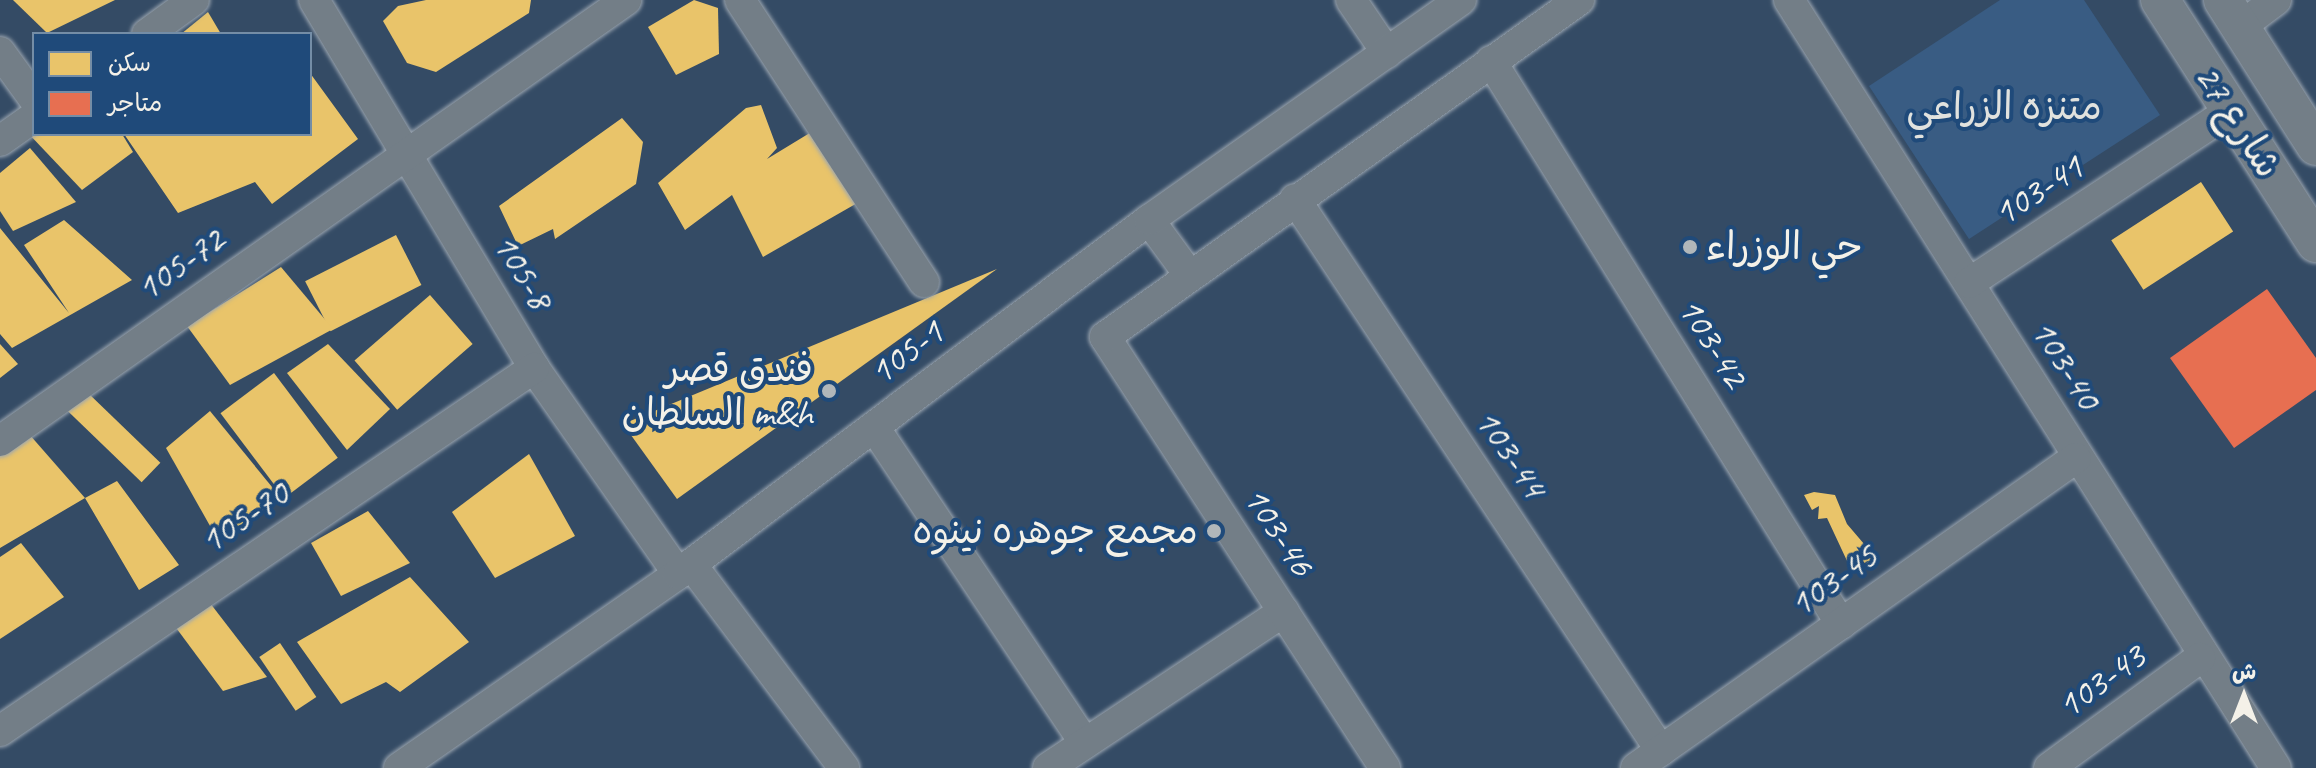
<!DOCTYPE html>
<html>
<head>
<meta charset="utf-8">
<style>
	body { margin:0 }
	#map { position:relative; width:2316px; height:768px; overflow:hidden; background:#344b65; font-family:Caveat,"Playpen Sans Arabic",sans-serif }
	div>[style] { position:absolute }
	.green>* { inset:0; background:#395c83 }
	.homes>* { inset:0; background:#e9c46a; transform-origin:0 0 }
	.shops>* { inset:0; background:#e76f51 }
	.roads { filter:drop-shadow(0 0 2px #9ba5af) drop-shadow(0 0 2px #9ba5af) }
	.minor>* { height:30px; margin:-15px; padding:0 15px; transform-origin:15px; border-radius:15px; background:#737e87 }
	.major>* { height:38px; margin:-19px; padding:0 19px; transform-origin:19px; border-radius:19px; background:#737e87 }
	.dots>* { width:22px; height:22px; translate:-50% -50%; box-sizing:border-box; border:4px solid #1f4a7a; border-radius:50% }
	span { translate:-50% -50%; white-space:nowrap; text-align:center; line-height:1.15; -webkit-text-stroke:8px #1f4a7a; paint-order:stroke }
	.park-label { font-size:38px; color:#e1e2de }
	.street-label { font-size:38px; color:#f4f1e8 }
	.poi-label { font-size:38px; color:#f4f1e8 }
	.left { translate:0 -50%; text-align:left }
	.right { translate:-100% -50%; text-align:right }
	.legend { position:absolute; left:32px; top:32px; width:280px; height:104px; box-sizing:border-box; background:#1f4a7a; border:2px solid #748da6; margin:0; padding:10px 14px; list-style:none; font-size:24px; color:#f4f1e8 }
	.legend li { display:flex; align-items:center; gap:16px; height:40px }
	.legend b { width:40px; border:2px solid #748da6 }
	.north { position:absolute; left:2204px; top:656px; width:80px; height:80px; -webkit-text-stroke:6px #1f4a7a; paint-order:stroke; rotate:0deg; font-size:22px; font-weight:700; line-height:32px; text-align:center; color:#f4f1e8 }
	.north::after { content:''; display:block; margin:auto; width:28px; height:36px; background:#f4f1e8; clip-path:polygon(50% 0,100% 100%,50% 72%,0 100%) }
</style>
</head>
<body>
<div id="map">
	<div class="green">
		<i style="clip-path:polygon(2000px 0,2084px 0,2160px 115px,1969px 239px,1869px 86px)"></i>
	</div>
	<div class="homes">
		<i style="clip-path:polygon(13px 0,115px 0,47px 33px)"></i>
		<i style="clip-path:polygon(426px 0,531px 0,529px 13px,436px 72px,407px 63px,383px 21px,398px 6px)"></i>
		<i style="clip-path:polygon(694px 0,718px 8px,719px 54px,676px 75px,648px 27px)"></i>
		<i style="clip-path:polygon(208px 12px,221px 34px,181px 34px)"></i>
		<i style="clip-path:polygon(310px 73px,358px 139px,272px 204px,255px 182px,178px 213px,124px 134px,310px 134px)"></i>
		<i style="clip-path:polygon(761px 105px,777px 148px,767px 159px,813px 131px,859px 202px,763px 257px,732px 195px,685px 230px,658px 183px,746px 108px)"></i>
		<i style="clip-path:polygon(622px 118px,643px 142px,636px 184px,555px 239px,553px 229px,518px 246px,499px 206px)"></i>
		<i style="clip-path:polygon(27px 132px,122px 134px,133px 152px,82px 190px)"></i>
		<i style="clip-path:polygon(30px 148px,76px 202px,13px 231px,0 211px,0 173px)"></i>
		<i style="left:2201px;top:182px;width:59px;height:107px;rotate:57deg"></i>
		<i style="clip-path:polygon(64px 220px,132px 280px,12px 348px,0 334px,0 228px,69px 313px,24px 245px)"></i>
		<i style="left:396px;top:235px;width:56px;height:102px;rotate:63deg"></i>
		<i style="clip-path:polygon(281px 267px,333px 329px,230px 385px,187px 326px)"></i>
		<i style="clip-path:polygon(997px 269px,677px 499px,623px 424px)"></i>
		<i style="left:430px;top:295px;width:65px;height:100px;rotate:49deg"></i>
		<i style="clip-path:polygon(0 344px,18px 364px,0 378px)"></i>
		<i style="clip-path:polygon(328px 344px,390px 409px,347px 450px,287px 373px)"></i>
		<i style="left:274px;top:373px;width:106px;height:67px;rotate:53deg"></i>
		<i style="left:87px;top:392px;width:102px;height:27px;rotate:44deg"></i>
		<i style="clip-path:polygon(210px 411px,281px 498px,218px 540px,166px 448px)"></i>
		<i style="clip-path:polygon(29px 434px,85px 498px,117px 481px,179px 565px,139px 590px,85px 498px,0 548px,0 456px)"></i>
		<i style="clip-path:polygon(529px 454px,575px 536px,495px 578px,452px 512px)"></i>
		<i style="clip-path:polygon(1814px 492px,1835px 495px,1847px 524px,1876px 558px,1866px 564px,1857px 556px,1848px 563px,1827px 518px,1818px 519px,1819px 506px,1812px 510px,1804px 495px)"></i>
		<i style="clip-path:polygon(368px 511px,410px 563px,341px 596px,311px 543px)"></i>
		<i style="clip-path:polygon(21px 543px,64px 597px,0 639px,0 557px)"></i>
		<i style="clip-path:polygon(410px 577px,469px 642px,400px 692px,386px 682px,341px 704px,297px 642px)"></i>
		<i style="clip-path:polygon(210px 603px,267px 677px,223px 691px,174px 625px)"></i>
		<i style="left:280px;top:643px;width:65px;height:25px;rotate:56deg"></i>
	</div>
	<div class="shops">
		<i style="clip-path:polygon(2267px 289px,2316px 358px,2316px 390px,2234px 448px,2170px 358px)"></i>
	</div>
	<div class="roads">
		<div class="minor">
			<i style="left:314px;top:0;width:429px;rotate:59.1deg"></i>
			<i style="left:534px;top:368px;width:251px;rotate:55deg"></i>
			<i style="left:740px;top:0;width:337px;rotate:56.9deg"></i>
			<i style="left:1351px;top:0;width:64px;rotate:55.8deg"></i>
			<i style="left:1789px;top:0;width:909px;rotate:57.62deg"></i>
			<i style="left:2240px;top:27px;width:45px;rotate:-36.9deg"></i>
			<i style="left:147px;top:34px;width:58px;rotate:-35.9deg"></i>
			<i style="left:0;top:52px;width:58px;rotate:54.1deg"></i>
			<i style="left:1491px;top:61px;width:663px;rotate:58.13deg"></i>
			<i style="left:0;top:141px;width:42px;rotate:-35.2deg"></i>
			<i style="left:1295px;top:199px;width:662px;rotate:56.45deg"></i>
			<i style="left:1149px;top:220px;width:66px;rotate:53.7deg"></i>
			<i style="left:1969px;top:283px;width:314px;rotate:-33.4deg"></i>
			<i style="left:874px;top:427px;width:380px;rotate:56.3deg"></i>
			<i style="left:0;top:441px;width:766px;rotate:-35.16deg"></i>
			<i style="left:691px;top:564px;width:255px;rotate:53.1deg"></i>
			<i style="left:0;top:731px;width:646px;rotate:-34.21deg"></i>
			<i style="left:399px;top:768px;width:340px;rotate:-34.8deg"></i>
			<i style="left:678px;top:574px;width:589px;rotate:-36.93deg"></i>
			<i style="left:1149px;top:220px;width:382px;rotate:-35.2deg"></i>
			<i style="left:1048px;top:768px;width:283px;rotate:-33.6deg"></i>
			<i style="left:1385px;top:768px;width:514px;rotate:-123.01deg"></i>
			<i style="left:1105px;top:337px;width:582px;rotate:-35.41deg"></i>
			<i style="left:1636px;top:768px;width:538px;rotate:-35.17deg"></i>
			<i style="left:2049px;top:768px;width:187px;rotate:-36.1deg"></i>
		</div>
		<div class="major">
			<i style="left:2160px;top:0;width:289px;rotate:57.3deg"></i>
			<i style="left:2223px;top:0;width:173px;rotate:57.5deg"></i>
		</div>
	</div>
	<div class="dots">
		<i style="left:1690px;top:247px;background:#b1b7ba"></i>
		<i style="left:829px;top:391px;background:#b1b7ba"></i>
		<i style="left:1214px;top:531px;background:#b1b7ba"></i>
	</div>
	<div class="park-label">
		<span style="left:2004px;top:107px">متنزه الزراعي</span>
	</div>
	<div class="street-label">
		<span style="left:2238px;top:121px;rotate:57deg">شارع 27</span>
		<span style="left:2038px;top:190px;rotate:-33deg">103-41</span>
		<span style="left:180px;top:264px;rotate:-35deg">105-72</span>
		<span style="left:523px;top:271px;rotate:59deg">105-8</span>
		<span style="left:1713px;top:342px;rotate:58deg">103-42</span>
		<span style="left:906px;top:352px;rotate:-37deg">105-1</span>
		<span style="left:2066px;top:364px;rotate:58deg">103-40</span>
		<span style="left:1511px;top:453px;rotate:56deg">103-44</span>
		<span style="left:244px;top:517px;rotate:-34deg">105-70</span>
		<span style="left:1279px;top:531px;rotate:57deg">103-46</span>
		<span style="left:1833px;top:580px;rotate:-35deg">103-45</span>
		<span style="left:2101px;top:681px;rotate:-36deg">103-43</span>
	</div>
	<div class="poi-label">
		<span class="left" style="left:1706px;top:247px">حي الوزراء</span>
		<span class="right" style="left:813px;top:391px">فندق قصر<br>السلطان m&amp;h</span>
		<span class="right" style="left:1198px;top:531px">مجمع جوهره نينوه</span>
	</div>
	<ul class="legend">
	<li><b style="height:22px;background:#e9c46a"></b>سكن</li>
	<li><b style="height:22px;background:#e76f51"></b>متاجر</li>
	</ul>
	<div class="north">ش</div>
</div>
</body>
</html>
